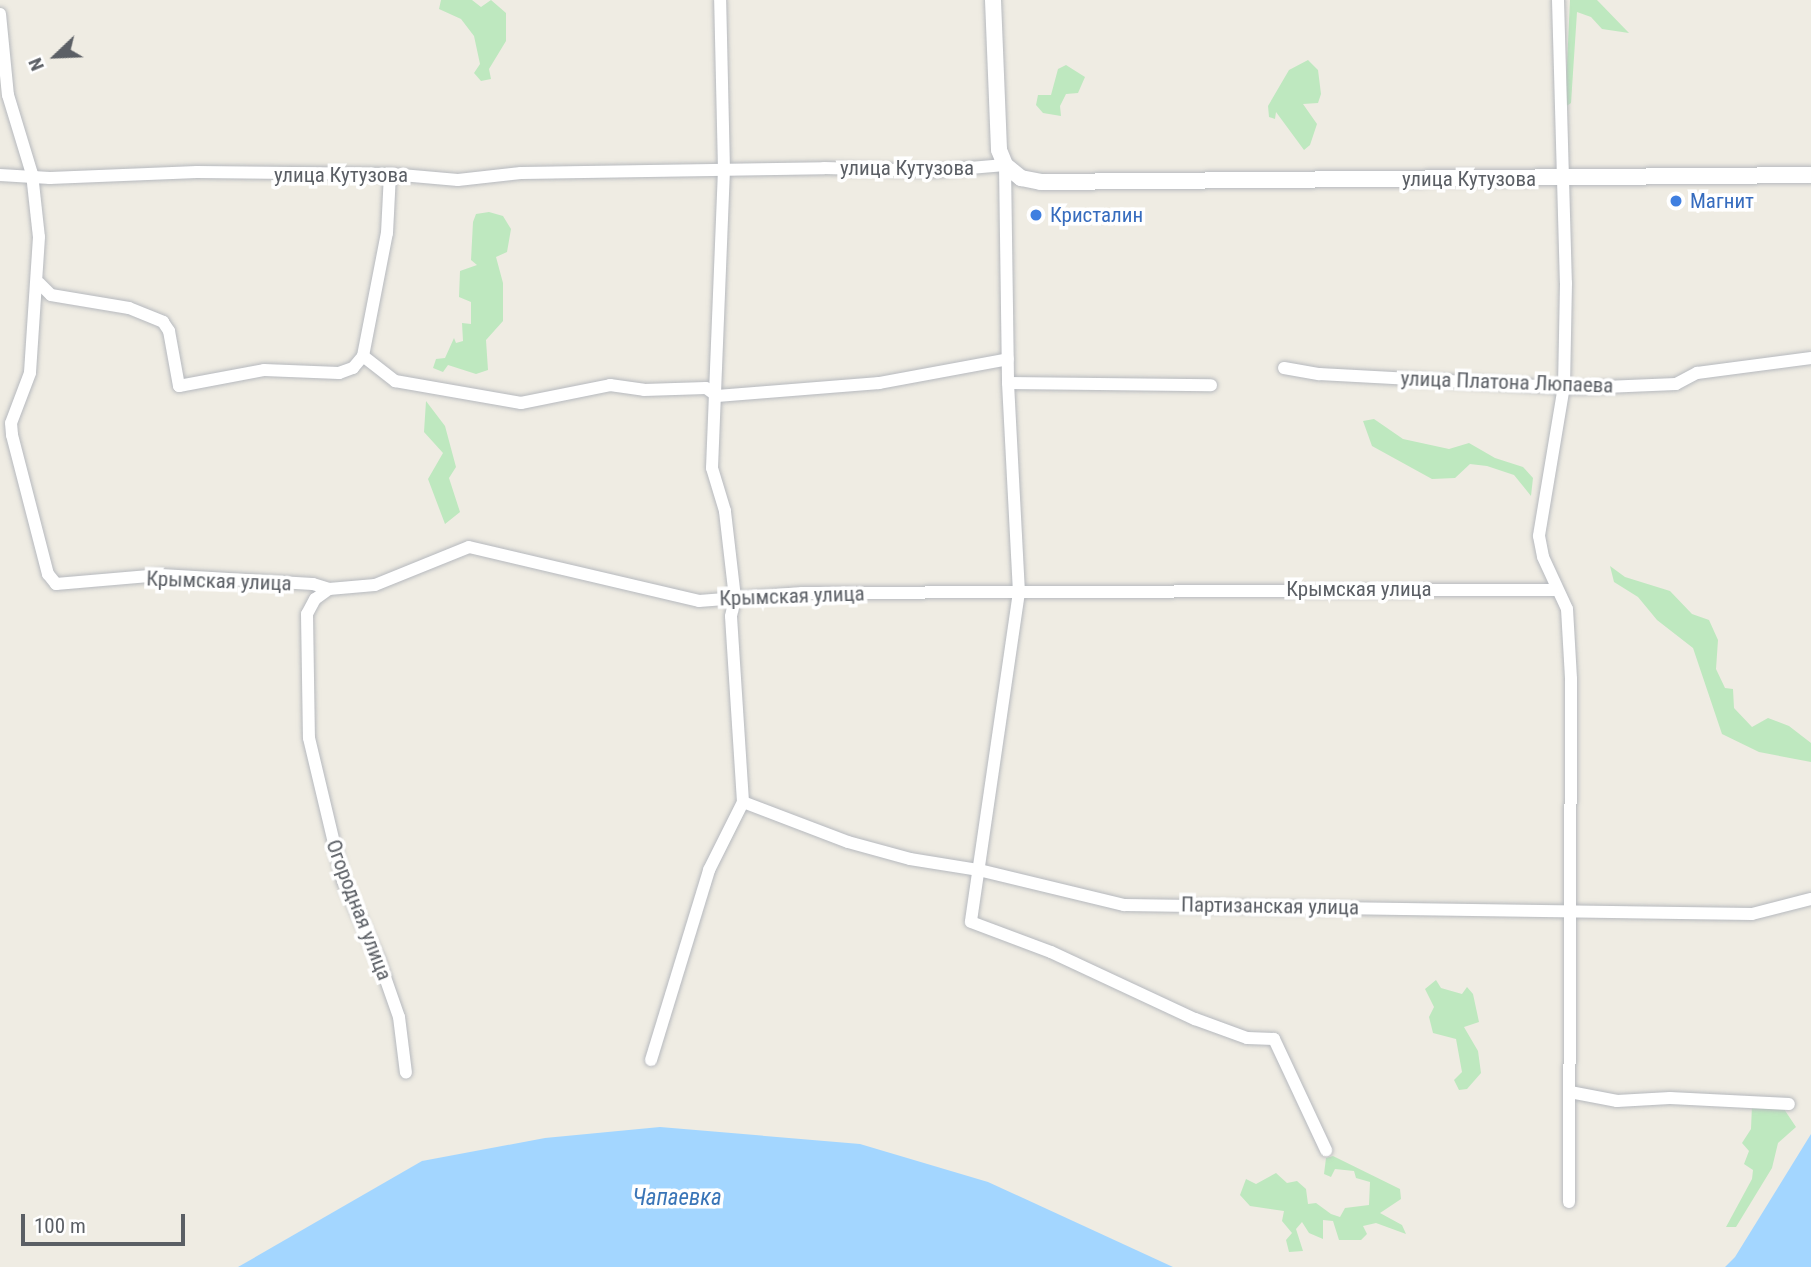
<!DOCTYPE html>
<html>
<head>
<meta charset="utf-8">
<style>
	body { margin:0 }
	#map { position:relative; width:1811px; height:1267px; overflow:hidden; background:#efece3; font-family:"Roboto Condensed",sans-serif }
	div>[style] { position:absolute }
	.green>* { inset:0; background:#bee8bf }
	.water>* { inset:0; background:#a3d6ff }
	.roads { filter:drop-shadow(0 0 2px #b6b9be) drop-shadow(0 0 2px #b6b9be) }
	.street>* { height:12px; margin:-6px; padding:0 6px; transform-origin:6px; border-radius:6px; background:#fff }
	.secondary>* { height:16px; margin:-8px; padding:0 8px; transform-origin:8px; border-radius:8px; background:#fff }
	.dots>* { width:19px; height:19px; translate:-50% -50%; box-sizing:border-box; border:4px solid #fff; border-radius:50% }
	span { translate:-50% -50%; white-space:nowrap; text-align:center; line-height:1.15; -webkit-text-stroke:7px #fff; paint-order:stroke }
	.street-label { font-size:21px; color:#5b5f65 }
	.shop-label { font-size:21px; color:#366cbe }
	.left { translate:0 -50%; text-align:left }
	.water-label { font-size:23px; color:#3a75b7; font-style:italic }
	.north { position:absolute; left:21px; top:21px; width:70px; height:70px; -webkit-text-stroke:5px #fff; paint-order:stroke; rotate:247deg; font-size:19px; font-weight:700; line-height:28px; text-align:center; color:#5b5f65 }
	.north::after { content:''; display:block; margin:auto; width:24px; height:32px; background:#5b5f65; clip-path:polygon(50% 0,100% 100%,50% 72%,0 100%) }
	.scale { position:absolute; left:21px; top:1214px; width:164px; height:32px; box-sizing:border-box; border:4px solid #5b5f65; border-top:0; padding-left:9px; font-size:21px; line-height:24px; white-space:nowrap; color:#5b5f65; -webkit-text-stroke:5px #fff; paint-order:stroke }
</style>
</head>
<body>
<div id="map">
	<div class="green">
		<i style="clip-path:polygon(441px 0,472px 0,481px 7px,491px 0,506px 13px,506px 41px,489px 69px,491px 79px,481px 81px,474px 73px,480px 64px,474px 36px,461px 19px,439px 9px)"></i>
		<i style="clip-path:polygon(1570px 0,1597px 0,1629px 33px,1602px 29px,1591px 17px,1577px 12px,1571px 103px,1565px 107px)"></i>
		<i style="clip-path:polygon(1308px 60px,1318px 70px,1321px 94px,1318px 103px,1303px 104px,1317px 124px,1310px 145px,1304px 150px,1276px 112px,1275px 119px,1269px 117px,1268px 106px,1289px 70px)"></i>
		<i style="clip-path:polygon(1066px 65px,1085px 77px,1078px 93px,1066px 94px,1060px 106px,1061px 116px,1043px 113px,1036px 105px,1038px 95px,1051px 95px,1058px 69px)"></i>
		<i style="clip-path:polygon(489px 212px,503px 216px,511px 229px,507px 252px,496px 257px,503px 283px,503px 321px,486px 340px,488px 370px,476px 374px,448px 365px,443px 372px,433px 368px,436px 359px,445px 358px,454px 338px,456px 343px,463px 341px,462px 323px,471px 324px,471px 302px,459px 297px,460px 271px,477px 265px,471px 260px,473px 222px,476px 214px)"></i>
		<i style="clip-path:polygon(426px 401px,445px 426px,456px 467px,449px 478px,460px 512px,445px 524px,428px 479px,443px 453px,424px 432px)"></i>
		<i style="clip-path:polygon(1374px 419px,1403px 439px,1449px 449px,1469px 443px,1495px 458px,1523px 467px,1533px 478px,1531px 496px,1514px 475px,1487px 466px,1470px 464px,1455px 478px,1432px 479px,1372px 446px,1363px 421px)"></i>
		<i style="clip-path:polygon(1610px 566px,1625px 577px,1670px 591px,1692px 614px,1709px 620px,1718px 640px,1716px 669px,1725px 688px,1733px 689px,1734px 708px,1752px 727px,1768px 718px,1789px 726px,1811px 743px,1811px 762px,1759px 752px,1722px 734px,1693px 648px,1657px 620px,1638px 597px,1614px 582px)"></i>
		<i style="clip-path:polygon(1436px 980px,1441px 988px,1462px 994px,1467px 987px,1473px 994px,1479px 1022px,1464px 1027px,1478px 1051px,1481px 1073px,1467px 1089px,1459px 1090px,1454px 1080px,1462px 1072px,1456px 1039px,1433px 1033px,1429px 1017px,1434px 1007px,1425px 989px)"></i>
		<i style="clip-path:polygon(1752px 1105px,1784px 1109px,1796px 1127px,1778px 1143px,1772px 1168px,1736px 1227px,1726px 1227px,1752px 1179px,1753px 1170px,1744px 1164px,1749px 1151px,1742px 1143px,1751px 1129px)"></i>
		<i style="clip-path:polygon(1333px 1156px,1400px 1189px,1401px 1199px,1380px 1213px,1402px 1225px,1406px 1234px,1376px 1223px,1363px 1226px,1367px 1234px,1361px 1240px,1339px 1240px,1333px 1221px,1323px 1220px,1323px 1239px,1309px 1233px,1302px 1222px,1296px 1229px,1303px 1251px,1289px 1252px,1286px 1240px,1292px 1233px,1282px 1221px,1284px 1211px,1250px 1206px,1240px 1195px,1246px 1179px,1256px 1184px,1276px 1173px,1287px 1183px,1297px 1181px,1306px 1189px,1308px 1204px,1316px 1203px,1331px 1214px,1340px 1217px,1345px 1208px,1369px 1205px,1370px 1182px,1356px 1178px,1354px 1171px,1335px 1169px,1331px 1177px,1324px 1174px,1326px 1158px)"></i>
	</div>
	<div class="water">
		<i style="clip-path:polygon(660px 1127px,860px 1144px,988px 1182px,1173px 1267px,238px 1267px,422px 1161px,545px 1138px)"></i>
		<i style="clip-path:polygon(1811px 1134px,1811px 1267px,1725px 1267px,1735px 1257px)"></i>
	</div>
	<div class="roads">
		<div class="street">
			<i style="left:1558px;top:0;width:283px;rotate:88.4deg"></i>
			<i style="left:1566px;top:283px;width:103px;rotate:91.1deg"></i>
			<i style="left:1564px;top:386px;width:152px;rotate:99.5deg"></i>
			<i style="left:1539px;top:536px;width:21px;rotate:79deg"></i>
			<i style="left:1543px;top:557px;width:57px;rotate:65.2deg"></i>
			<i style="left:1567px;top:609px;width:70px;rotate:86.7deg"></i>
			<i style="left:1571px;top:679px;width:523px;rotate:90.22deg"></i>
			<i style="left:0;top:14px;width:81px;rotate:84.4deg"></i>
			<i style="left:8px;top:95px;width:83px;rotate:73.1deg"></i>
			<i style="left:32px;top:174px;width:63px;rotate:83.7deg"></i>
			<i style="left:39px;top:237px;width:136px;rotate:93.8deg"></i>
			<i style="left:30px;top:373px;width:53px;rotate:110.8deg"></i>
			<i style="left:11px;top:423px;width:12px;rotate:85deg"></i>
			<i style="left:12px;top:435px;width:144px;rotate:75.5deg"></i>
			<i style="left:48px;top:574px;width:13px;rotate:51deg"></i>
			<i style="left:56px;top:584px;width:105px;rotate:-4.9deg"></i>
			<i style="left:161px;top:575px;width:152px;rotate:3.4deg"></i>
			<i style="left:313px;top:584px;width:17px;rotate:17deg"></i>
			<i style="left:329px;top:589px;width:46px;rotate:-5deg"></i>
			<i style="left:375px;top:585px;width:101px;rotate:-22deg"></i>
			<i style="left:469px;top:547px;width:236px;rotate:13.2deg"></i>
			<i style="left:699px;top:601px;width:103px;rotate:-4.4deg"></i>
			<i style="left:802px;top:593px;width:755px;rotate:-0.23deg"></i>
			<i style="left:0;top:175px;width:50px;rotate:3.4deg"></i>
			<i style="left:50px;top:178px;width:147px;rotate:-2.3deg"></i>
			<i style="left:197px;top:172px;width:193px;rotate:0.6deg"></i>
			<i style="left:390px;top:174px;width:68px;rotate:5deg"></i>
			<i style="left:458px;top:180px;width:63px;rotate:-6.3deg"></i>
			<i style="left:521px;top:173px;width:303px;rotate:-0.9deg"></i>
			<i style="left:824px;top:168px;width:111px;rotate:1.5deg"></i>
			<i style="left:935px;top:171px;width:70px;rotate:-4.9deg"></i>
			<i style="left:1005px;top:165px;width:218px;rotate:89.2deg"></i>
			<i style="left:1008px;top:383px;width:209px;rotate:87deg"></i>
			<i style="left:1019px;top:592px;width:333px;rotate:98.3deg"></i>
			<i style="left:971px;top:922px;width:85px;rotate:20.6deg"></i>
			<i style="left:1051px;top:952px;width:159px;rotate:25deg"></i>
			<i style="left:1195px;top:1019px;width:55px;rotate:20.1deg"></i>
			<i style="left:1247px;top:1038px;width:27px;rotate:2deg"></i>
			<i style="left:1274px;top:1039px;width:123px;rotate:64.9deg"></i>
			<i style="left:39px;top:283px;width:17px;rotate:45deg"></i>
			<i style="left:51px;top:295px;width:79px;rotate:9.5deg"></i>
			<i style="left:129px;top:308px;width:37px;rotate:22deg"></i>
			<i style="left:163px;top:322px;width:11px;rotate:56deg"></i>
			<i style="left:169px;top:331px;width:56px;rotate:79.7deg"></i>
			<i style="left:179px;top:386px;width:86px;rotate:-10.7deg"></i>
			<i style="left:264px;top:370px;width:75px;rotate:2.3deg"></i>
			<i style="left:339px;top:373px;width:15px;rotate:-20deg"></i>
			<i style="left:353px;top:368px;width:16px;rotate:-50deg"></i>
			<i style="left:363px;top:356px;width:41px;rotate:38deg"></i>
			<i style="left:395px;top:381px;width:128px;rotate:9.9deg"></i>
			<i style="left:521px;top:403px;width:91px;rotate:-11.4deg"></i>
			<i style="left:610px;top:385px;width:34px;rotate:8deg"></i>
			<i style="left:644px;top:390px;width:62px;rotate:-1.8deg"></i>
			<i style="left:706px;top:388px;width:14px;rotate:36deg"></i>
			<i style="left:717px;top:396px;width:163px;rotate:-4.6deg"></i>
			<i style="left:879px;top:383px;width:131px;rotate:-10.5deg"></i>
			<i style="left:363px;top:356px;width:125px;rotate:-79deg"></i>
			<i style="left:387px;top:233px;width:59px;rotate:-87.1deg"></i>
			<i style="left:1284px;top:368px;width:36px;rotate:10deg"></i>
			<i style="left:1319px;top:374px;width:262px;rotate:3.1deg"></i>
			<i style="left:1581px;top:388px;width:95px;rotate:-2.4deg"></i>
			<i style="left:1676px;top:384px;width:24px;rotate:-28deg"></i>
			<i style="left:1697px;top:373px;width:115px;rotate:-7.5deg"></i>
			<i style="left:1008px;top:383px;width:203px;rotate:0.6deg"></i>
			<i style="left:329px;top:589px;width:17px;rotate:144deg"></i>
			<i style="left:315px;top:599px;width:17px;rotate:118deg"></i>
			<i style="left:307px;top:614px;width:124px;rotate:89.1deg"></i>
			<i style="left:309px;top:738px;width:147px;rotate:76.6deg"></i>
			<i style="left:343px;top:881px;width:87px;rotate:65.5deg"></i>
			<i style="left:379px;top:960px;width:60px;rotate:70.7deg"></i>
			<i style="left:399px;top:1017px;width:56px;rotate:82.9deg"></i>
			<i style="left:743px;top:802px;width:112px;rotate:20.9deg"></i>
			<i style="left:848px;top:842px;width:64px;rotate:15.3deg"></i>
			<i style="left:910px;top:859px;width:70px;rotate:9.1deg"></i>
			<i style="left:979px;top:870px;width:149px;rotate:13.6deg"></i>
			<i style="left:1124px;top:905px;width:628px;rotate:0.82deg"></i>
			<i style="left:1752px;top:914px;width:61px;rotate:-14.3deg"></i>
			<i style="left:651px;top:1060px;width:199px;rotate:-73deg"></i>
			<i style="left:709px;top:870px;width:76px;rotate:-63.4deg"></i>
			<i style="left:743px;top:802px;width:186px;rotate:-93.7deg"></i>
			<i style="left:731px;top:616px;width:18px;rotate:-77deg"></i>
			<i style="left:735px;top:598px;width:88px;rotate:-96.6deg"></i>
			<i style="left:725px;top:511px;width:45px;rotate:-106.8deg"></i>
			<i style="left:712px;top:468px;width:298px;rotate:-87.7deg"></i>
			<i style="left:724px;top:170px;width:170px;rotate:-91.3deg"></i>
			<i style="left:1570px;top:1092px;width:48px;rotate:10.8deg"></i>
			<i style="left:1617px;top:1101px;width:53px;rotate:-3.2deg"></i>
			<i style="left:1670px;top:1098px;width:119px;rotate:2.9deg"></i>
		</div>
		<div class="secondary">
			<i style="left:993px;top:0;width:150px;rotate:87.7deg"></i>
			<i style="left:999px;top:150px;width:16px;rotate:68deg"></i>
			<i style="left:1005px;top:165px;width:21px;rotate:39deg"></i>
			<i style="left:1021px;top:178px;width:20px;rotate:11deg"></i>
			<i style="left:1041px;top:182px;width:770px;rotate:-0.52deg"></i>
		</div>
	</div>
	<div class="dots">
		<i style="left:1676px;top:201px;background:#3f7fe0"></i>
		<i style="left:1036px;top:215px;background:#3f7fe0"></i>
	</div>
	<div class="street-label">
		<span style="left:907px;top:168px">улица Кутузова</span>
		<span style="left:341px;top:175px">улица Кутузова</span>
		<span style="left:1469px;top:179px">улица Кутузова</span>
		<span style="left:1507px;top:382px;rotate:2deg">улица Платона Люпаева</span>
		<span style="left:219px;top:581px;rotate:2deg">Крымская улица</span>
		<span style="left:1359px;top:589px">Крымская улица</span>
		<span style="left:792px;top:596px;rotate:-2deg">Крымская улица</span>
		<span style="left:1270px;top:906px;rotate:1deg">Партизанская улица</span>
		<span style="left:359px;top:910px;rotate:69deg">Огородная улица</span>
	</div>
	<div class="shop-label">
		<span class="left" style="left:1690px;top:201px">Магнит</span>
		<span class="left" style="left:1050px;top:215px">Кристалин</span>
	</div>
	<div class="water-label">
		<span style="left:677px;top:1198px">Чапаевка</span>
	</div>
	<div class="north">N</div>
	<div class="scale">100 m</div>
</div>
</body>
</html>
